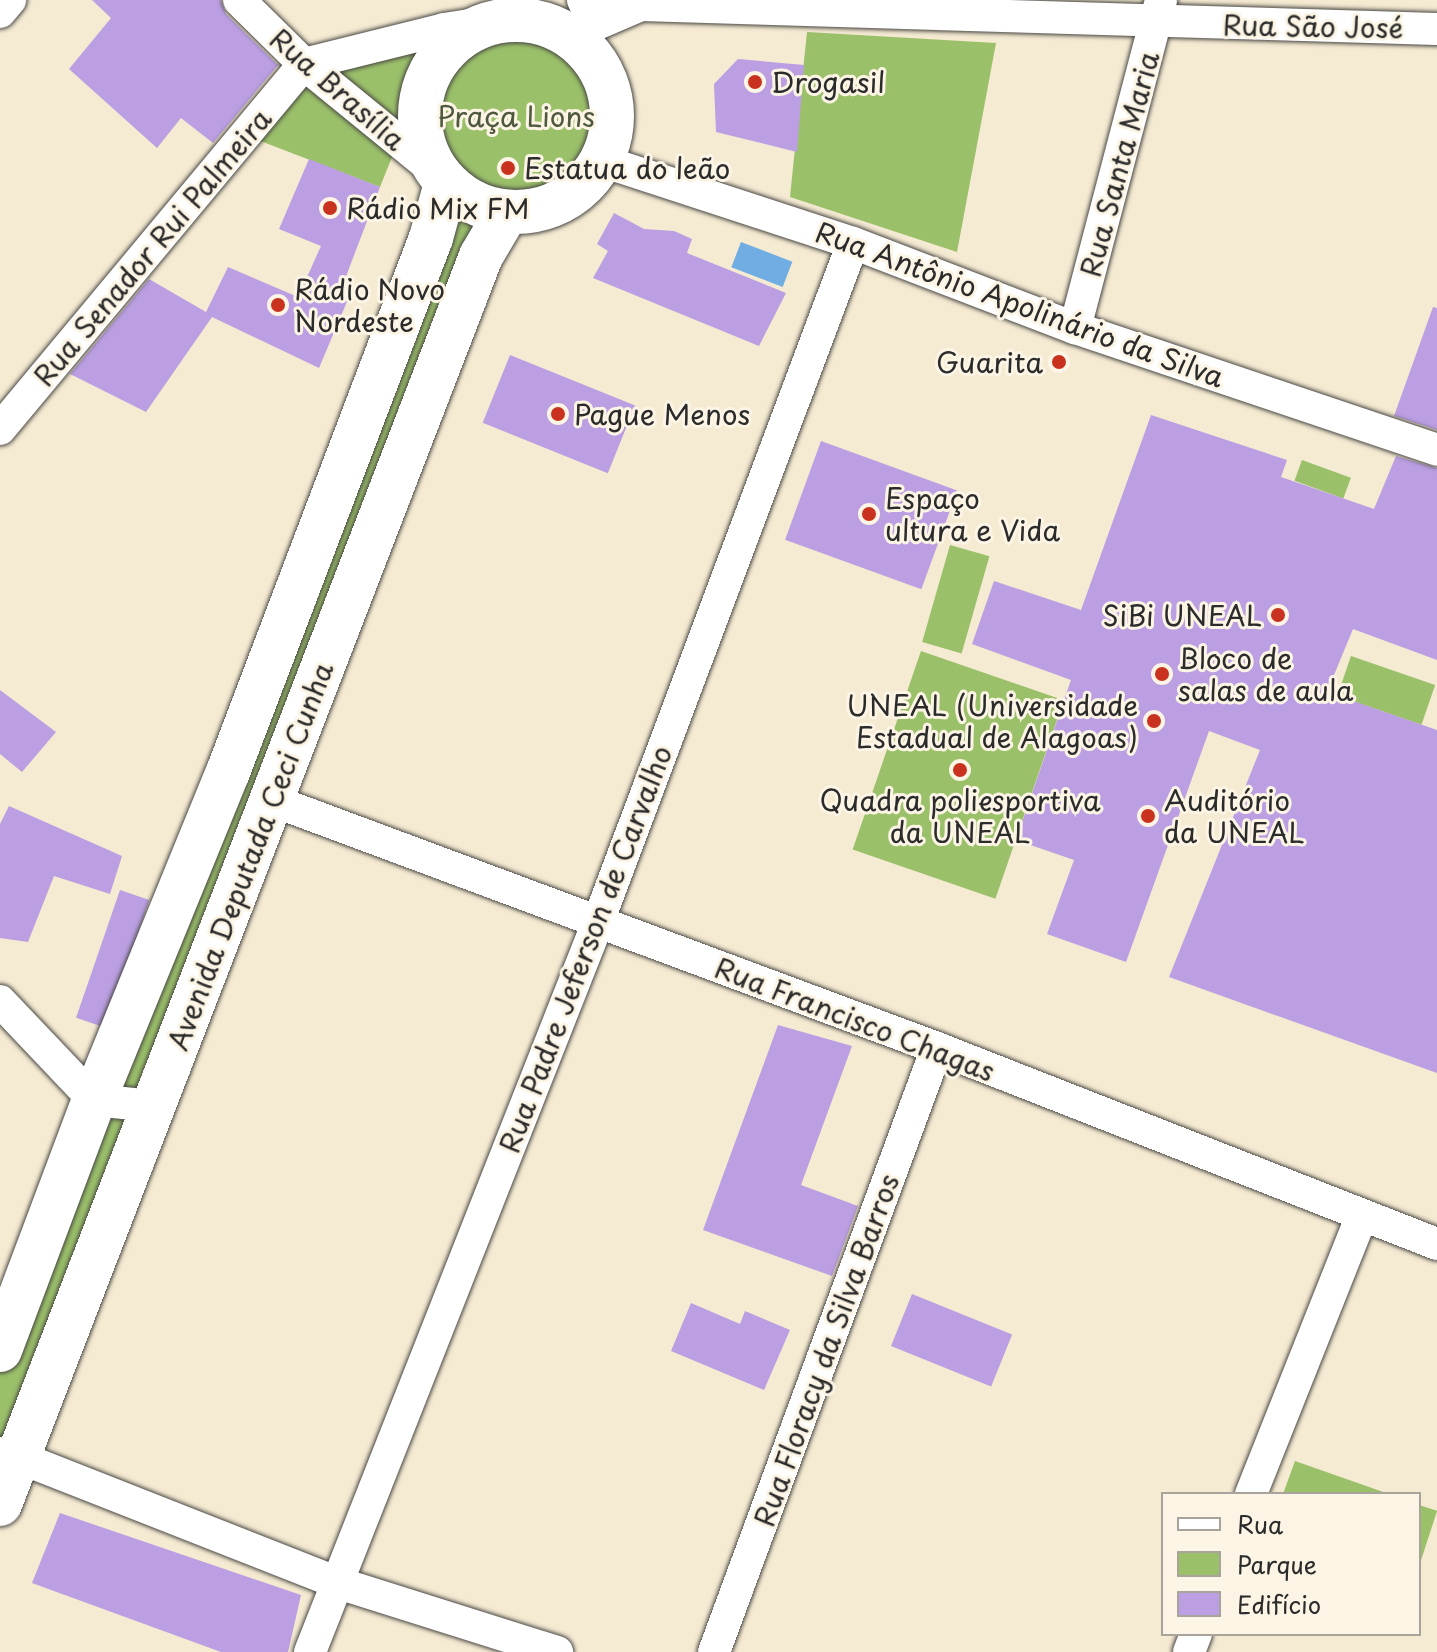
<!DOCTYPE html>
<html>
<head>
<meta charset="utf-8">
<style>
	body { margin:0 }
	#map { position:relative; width:1437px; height:1652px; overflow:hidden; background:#f5ead2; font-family:"Playpen Sans",sans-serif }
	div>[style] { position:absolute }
	.green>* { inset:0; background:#9bc06a; transform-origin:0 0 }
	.water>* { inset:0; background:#70ade2; transform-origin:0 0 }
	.building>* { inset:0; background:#bb9fe2; transform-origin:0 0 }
	.roads { filter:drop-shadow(0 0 2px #494844) drop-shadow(0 0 2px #494844) }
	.minor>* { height:32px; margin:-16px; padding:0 16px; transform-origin:16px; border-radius:16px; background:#fff }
	.primary>* { height:44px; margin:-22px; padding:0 22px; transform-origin:22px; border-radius:22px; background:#fff }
	.primary>.ring { margin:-22px; padding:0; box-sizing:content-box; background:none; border:44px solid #fff; border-radius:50% }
	.dots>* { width:22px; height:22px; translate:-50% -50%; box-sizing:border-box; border:4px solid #fcf5e5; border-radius:50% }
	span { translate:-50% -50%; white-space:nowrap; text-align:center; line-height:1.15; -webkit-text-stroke:6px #fcf5e5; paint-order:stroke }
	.street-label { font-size:28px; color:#2b2b2b }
	.poi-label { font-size:28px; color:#2b2b2b }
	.left { translate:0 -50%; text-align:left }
	.right { translate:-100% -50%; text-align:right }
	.park-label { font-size:28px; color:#4d583e }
	.legend { position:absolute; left:1161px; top:1492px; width:260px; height:144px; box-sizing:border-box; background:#fcf5e5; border:2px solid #a8a49b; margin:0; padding:10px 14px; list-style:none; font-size:24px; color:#2b2b2b }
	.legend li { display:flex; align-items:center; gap:16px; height:40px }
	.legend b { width:40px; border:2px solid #a8a49b }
</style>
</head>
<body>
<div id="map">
	<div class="green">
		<i style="clip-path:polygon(526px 19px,549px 24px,571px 35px,606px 78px,613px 105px,602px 161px,578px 190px,545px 208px,507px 212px,0 1505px,0 1350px,446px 183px,398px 142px,380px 187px,245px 135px,304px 64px,495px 21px)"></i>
		<i style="clip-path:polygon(807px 32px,996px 43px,957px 252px,790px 197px)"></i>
		<i style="left:1302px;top:460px;width:52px;height:22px;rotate:20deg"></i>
		<i style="left:950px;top:545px;width:41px;height:101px;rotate:16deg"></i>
		<i style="left:921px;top:651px;width:151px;height:210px;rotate:19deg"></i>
		<i style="left:1351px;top:656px;width:89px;height:42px;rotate:19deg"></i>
		<i style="clip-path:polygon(1295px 1461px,1389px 1494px,1283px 1494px)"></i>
		<i style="left:1419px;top:1505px;width:19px;height:107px;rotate:18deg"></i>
	</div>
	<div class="water">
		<i style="left:741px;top:242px;width:55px;height:27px;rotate:21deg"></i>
	</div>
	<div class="building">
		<i style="clip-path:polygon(92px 0,221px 0,226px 14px,278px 65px,213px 143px,181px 118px,157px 148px,69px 69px,111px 18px)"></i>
		<i style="clip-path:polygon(738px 59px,804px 65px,797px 152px,716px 132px,714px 84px)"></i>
		<i style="clip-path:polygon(309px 159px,380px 187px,345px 279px,354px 285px,319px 368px,212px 317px,146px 412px,70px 374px,149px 279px,206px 312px,228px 267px,298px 297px,321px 246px,279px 229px)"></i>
		<i style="clip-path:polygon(614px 213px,644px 229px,674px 231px,692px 239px,687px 253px,786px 293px,759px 346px,593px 278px,608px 251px,597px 244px)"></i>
		<i style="clip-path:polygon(1433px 307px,1437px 308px,1437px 430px,1394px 416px)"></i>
		<i style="left:510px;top:355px;width:135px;height:73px;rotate:22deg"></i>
		<i style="clip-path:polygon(1151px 415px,1287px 460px,1281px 477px,1374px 509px,1396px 456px,1437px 468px,1437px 660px,1353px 629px,1327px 692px,1437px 730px,1437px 1073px,1169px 977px,1260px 750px,1209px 731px,1126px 962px,1047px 934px,1074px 860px,1016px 840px,1071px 680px,972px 644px,994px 581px,1081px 610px)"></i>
		<i style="left:821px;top:441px;width:145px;height:105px;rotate:20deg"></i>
		<i style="clip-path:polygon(0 690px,56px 732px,22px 772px,0 754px)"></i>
		<i style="clip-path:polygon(9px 806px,122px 856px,110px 894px,54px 876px,28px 942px,0 938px,0 824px)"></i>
		<i style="left:120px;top:890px;width:31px;height:135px;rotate:19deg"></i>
		<i style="clip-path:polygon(778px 1025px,852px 1046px,801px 1185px,858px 1206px,832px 1276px,703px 1230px)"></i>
		<i style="left:912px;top:1294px;width:108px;height:56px;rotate:22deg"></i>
		<i style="clip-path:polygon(691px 1303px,740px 1324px,745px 1311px,790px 1330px,764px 1390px,671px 1351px)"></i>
		<i style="clip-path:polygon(60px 1513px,301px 1595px,288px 1652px,221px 1652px,32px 1583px)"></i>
	</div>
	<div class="roads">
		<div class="minor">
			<i style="left:239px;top:0;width:91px;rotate:44.6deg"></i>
			<i style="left:304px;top:64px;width:176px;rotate:39.2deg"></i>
			<i style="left:583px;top:0;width:4px;rotate:63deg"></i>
			<i style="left:585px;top:4px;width:20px;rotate:11deg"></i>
			<i style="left:605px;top:8px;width:25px;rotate:-5deg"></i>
			<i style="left:0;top:12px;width:16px;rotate:-50deg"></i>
			<i style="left:571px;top:35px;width:76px;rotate:-23.2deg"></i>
			<i style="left:641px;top:5px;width:796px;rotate:1.73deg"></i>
			<i style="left:304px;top:64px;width:144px;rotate:-14deg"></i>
			<i style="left:444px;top:29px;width:52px;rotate:-8.9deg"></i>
			<i style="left:602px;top:161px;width:264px;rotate:18.1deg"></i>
			<i style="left:853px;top:243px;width:238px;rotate:21deg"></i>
			<i style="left:1075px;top:328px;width:382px;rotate:18.6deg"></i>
			<i style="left:1075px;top:328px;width:339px;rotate:-75.3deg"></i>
			<i style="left:0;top:429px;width:475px;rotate:-50.2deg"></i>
			<i style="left:271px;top:800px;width:711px;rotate:20.42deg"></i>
			<i style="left:937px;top:1048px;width:537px;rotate:21.41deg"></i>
			<i style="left:0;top:1001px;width:137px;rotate:46.5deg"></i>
			<i style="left:94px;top:1100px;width:59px;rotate:5.8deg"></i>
			<i style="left:0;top:1453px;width:18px;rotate:13deg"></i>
			<i style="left:18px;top:1457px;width:341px;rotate:21.5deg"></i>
			<i style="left:335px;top:1582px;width:233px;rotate:17.5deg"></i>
			<i style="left:1251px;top:1494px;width:300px;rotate:-68.3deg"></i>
			<i style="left:310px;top:1652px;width:785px;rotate:-68.47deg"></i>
			<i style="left:598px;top:922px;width:725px;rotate:-69.42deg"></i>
			<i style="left:714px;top:1652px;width:644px;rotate:-69.74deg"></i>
			<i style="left:1189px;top:1652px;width:19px;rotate:-69deg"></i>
		</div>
		<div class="primary">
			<i class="ring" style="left:420px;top:20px;width:148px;height:148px"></i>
			<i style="left:0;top:1350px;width:267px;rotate:-69.4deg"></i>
			<i style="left:94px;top:1100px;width:354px;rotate:-67.8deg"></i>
			<i style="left:228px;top:772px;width:571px;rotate:-69.19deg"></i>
			<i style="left:431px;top:238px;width:57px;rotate:-74.7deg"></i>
			<i style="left:0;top:1504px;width:1337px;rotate:-68.92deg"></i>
			<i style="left:481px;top:256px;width:51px;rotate:-59.4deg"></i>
		</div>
	</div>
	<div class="dots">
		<i style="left:755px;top:82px;background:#c8321e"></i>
		<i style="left:508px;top:168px;background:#c8321e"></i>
		<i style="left:330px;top:208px;background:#c8321e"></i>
		<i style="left:278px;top:305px;background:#c8321e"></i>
		<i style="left:1059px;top:362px;background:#c8321e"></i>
		<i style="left:558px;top:414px;background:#c8321e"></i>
		<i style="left:869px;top:514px;background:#c8321e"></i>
		<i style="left:1278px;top:615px;background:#c8321e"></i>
		<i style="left:1162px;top:674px;background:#c8321e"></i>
		<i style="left:1154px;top:721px;background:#c8321e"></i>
		<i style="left:960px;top:770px;background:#c8321e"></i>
		<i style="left:1148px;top:816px;background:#c8321e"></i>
	</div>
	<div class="street-label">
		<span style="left:1313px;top:26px;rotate:1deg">Rua São José</span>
		<span style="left:338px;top:89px;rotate:41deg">Rua Brasília</span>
		<span style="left:1119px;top:164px;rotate:-75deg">Rua Santa Maria</span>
		<span style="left:152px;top:247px;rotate:-50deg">Rua Senador Rui Palmeira</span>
		<span style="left:1020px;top:304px;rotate:20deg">Rua Antônio Apolinário da Silva</span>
		<span style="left:250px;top:856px;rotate:-69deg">Avenida Deputada Ceci Cunha</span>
		<span style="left:585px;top:949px;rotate:-69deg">Rua Padre Jeferson de Carvalho</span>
		<span style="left:855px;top:1019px;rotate:21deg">Rua Francisco Chagas</span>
		<span style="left:826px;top:1350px;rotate:-70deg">Rua Floracy da Silva Barros</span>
	</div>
	<div class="poi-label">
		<span class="left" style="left:771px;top:82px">Drogasil</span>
		<span class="left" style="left:524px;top:168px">Estatua do leão</span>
		<span class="left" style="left:346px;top:208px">Rádio Mix FM</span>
		<span class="left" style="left:294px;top:305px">Rádio Novo<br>Nordeste</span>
		<span class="right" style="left:1043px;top:362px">Guarita</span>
		<span class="left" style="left:574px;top:414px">Pague Menos</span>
		<span class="left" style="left:885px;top:514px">Espaço<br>ultura e Vida</span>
		<span class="right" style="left:1262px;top:615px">SiBi UNEAL</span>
		<span class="left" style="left:1178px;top:674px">Bloco de<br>salas de aula</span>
		<span class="right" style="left:1138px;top:721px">UNEAL (Universidade<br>Estadual de Alagoas)</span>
		<span style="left:960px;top:816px">Quadra poliesportiva<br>da UNEAL</span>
		<span class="left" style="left:1164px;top:816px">Auditório<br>da UNEAL</span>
	</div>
	<div class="park-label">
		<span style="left:516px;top:116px">Praça Lions</span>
	</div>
	<ul class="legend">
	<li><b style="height:10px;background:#fff"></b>Rua</li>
	<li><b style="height:22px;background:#9bc06a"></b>Parque</li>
	<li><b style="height:22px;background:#bb9fe2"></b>Edifício</li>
	</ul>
</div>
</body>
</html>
